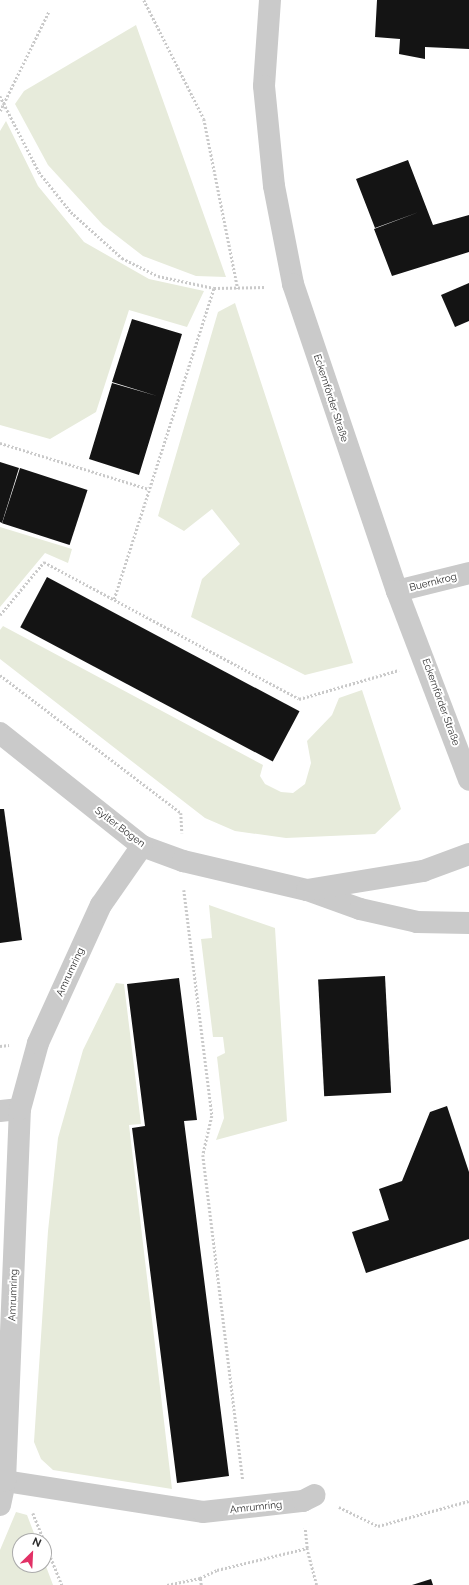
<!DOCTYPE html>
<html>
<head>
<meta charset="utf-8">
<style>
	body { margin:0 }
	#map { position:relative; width:469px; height:1585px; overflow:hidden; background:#fff; font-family:Raleway,sans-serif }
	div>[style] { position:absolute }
	.green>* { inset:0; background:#e7ebdb }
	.building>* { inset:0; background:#141414; transform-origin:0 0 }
	.path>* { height:2.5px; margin-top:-1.25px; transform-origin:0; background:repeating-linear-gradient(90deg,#cacaca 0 2px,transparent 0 4px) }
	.minor>* { height:22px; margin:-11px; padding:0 11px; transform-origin:11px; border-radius:11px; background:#cacaca }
	.tertiary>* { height:22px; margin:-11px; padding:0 11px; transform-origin:11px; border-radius:11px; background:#cacaca }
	span { translate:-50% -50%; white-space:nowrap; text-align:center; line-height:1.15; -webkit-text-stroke:4px #fff; paint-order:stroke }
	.street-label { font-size:10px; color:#2d2d2d }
	.north { position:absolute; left:12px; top:1533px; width:40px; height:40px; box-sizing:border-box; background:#fff; border:1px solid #ababab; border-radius:50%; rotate:24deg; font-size:11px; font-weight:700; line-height:16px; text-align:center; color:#2d2d2d }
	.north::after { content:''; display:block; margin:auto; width:14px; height:18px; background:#e23166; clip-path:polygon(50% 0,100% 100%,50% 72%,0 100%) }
</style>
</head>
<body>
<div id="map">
	<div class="green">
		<i style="clip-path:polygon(136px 25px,226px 277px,196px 276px,143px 256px,103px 225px,48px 165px,15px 104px,24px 91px)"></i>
		<i style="clip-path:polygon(6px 121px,38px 186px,84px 242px,149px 279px,204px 291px,187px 327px,129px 310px,96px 412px,50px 439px,0 425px,0 131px)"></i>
		<i style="clip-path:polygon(235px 303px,353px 663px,305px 675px,191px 617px,202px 579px,240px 544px,212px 509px,184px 531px,158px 516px,218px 312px)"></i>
		<i style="clip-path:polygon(0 527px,72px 549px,68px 563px,45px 553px,0 607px)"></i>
		<i style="clip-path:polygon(3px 626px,263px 765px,260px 776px,265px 784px,281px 792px,293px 793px,305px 784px,311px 763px,307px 741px,332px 715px,339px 698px,362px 690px,401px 809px,375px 834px,286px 838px,235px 831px,205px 818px,0 659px,0 630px)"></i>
		<i style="clip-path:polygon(209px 905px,275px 928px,287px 1121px,216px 1140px,224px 1118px,217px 1057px,225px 1053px,223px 1037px,213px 1037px,201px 939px,212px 938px)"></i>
		<i style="clip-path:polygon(116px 983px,124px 984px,141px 1124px,129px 1125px,172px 1489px,53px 1470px,41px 1459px,34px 1442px,48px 1231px,58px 1138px,83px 1050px)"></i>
		<i style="clip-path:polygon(16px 1512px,27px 1515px,37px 1541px,20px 1541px,20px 1565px,44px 1565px,44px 1561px,53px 1585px,0 1585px,0 1550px)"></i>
	</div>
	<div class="building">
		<i style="clip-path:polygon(377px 0,469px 0,469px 49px,425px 47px,425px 59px,399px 54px,400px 39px,375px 37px)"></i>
		<i style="clip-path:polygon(408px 160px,433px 225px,469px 215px,469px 252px,392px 276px,374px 229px,419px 212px,375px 228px,356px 179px)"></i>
		<i style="clip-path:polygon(469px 283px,469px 321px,455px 327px,441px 295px)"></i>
		<i style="clip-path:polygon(132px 319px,182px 334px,139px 475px,89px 459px,112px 383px,157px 396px,112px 382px)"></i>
		<i style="clip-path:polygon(0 462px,19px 468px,2px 523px,0 522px)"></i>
		<i style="left:20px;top:468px;width:71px;height:58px;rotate:18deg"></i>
		<i style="left:47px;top:577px;width:286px;height:57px;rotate:28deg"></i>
		<i style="clip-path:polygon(0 809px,4px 809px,22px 940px,0 943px)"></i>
		<i style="left:385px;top:976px;width:117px;height:67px;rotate:87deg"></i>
		<i style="clip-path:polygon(179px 978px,197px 1120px,184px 1121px,229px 1476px,177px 1483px,132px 1128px,145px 1126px,127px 984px)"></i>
		<i style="clip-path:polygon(447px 1106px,469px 1172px,469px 1239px,366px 1273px,352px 1232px,389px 1220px,379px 1189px,402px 1181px,430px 1112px)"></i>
		<i style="clip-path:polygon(431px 1579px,433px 1585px,412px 1585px)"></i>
	</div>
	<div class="path">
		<i style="left:144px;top:0;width:133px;rotate:63.2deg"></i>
		<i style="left:204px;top:119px;width:173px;rotate:78.7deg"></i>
		<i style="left:0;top:96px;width:85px;rotate:62.8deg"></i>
		<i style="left:39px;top:172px;width:51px;rotate:51.3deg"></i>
		<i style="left:71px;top:212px;width:69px;rotate:42deg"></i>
		<i style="left:122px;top:258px;width:40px;rotate:26.6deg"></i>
		<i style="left:158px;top:276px;width:57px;rotate:12.1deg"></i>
		<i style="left:214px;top:288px;width:52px;rotate:-1.1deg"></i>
		<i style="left:0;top:111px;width:111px;rotate:-63.9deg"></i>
		<i style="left:0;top:443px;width:156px;rotate:17.2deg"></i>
		<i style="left:114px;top:599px;width:327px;rotate:-72.2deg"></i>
		<i style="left:0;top:615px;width:69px;rotate:-50.3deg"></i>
		<i style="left:44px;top:562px;width:289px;rotate:28.2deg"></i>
		<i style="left:299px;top:699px;width:104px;rotate:-16.2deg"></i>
		<i style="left:0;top:675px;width:228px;rotate:37.3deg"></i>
		<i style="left:181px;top:813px;width:20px;rotate:87deg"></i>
		<i style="left:184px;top:890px;width:228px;rotate:82.9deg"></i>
		<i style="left:212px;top:1116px;width:40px;rotate:103deg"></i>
		<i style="left:203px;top:1155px;width:328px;rotate:83deg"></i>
		<i style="left:0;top:1046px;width:9px;rotate:-6deg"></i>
		<i style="left:339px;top:1507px;width:43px;rotate:26deg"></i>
		<i style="left:378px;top:1526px;width:94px;rotate:-15.4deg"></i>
		<i style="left:33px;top:1513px;width:78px;rotate:68.1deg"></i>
		<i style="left:307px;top:1548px;width:38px;rotate:75deg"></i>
		<i style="left:167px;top:1585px;width:34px;rotate:-12deg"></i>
		<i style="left:201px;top:1585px;width:7px;rotate:-98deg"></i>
		<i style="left:200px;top:1578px;width:19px;rotate:-25deg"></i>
		<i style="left:217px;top:1570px;width:93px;rotate:-13.7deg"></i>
		<i style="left:307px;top:1548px;width:20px;rotate:-96deg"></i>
	</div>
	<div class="minor">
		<i style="left:397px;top:591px;width:74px;rotate:-14deg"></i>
		<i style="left:0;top:733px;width:181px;rotate:38.5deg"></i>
		<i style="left:142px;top:846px;width:44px;rotate:20.1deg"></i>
		<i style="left:183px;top:861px;width:127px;rotate:13.2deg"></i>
		<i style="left:307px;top:890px;width:56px;rotate:19.7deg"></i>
		<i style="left:360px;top:909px;width:58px;rotate:12.8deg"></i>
		<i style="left:417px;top:922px;width:52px;rotate:1.1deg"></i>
		<i style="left:307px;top:890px;width:118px;rotate:-9.3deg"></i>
		<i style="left:423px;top:871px;width:49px;rotate:-20.3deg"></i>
		<i style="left:0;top:1111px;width:20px;rotate:-6deg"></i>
		<i style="left:5px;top:1481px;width:200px;rotate:8.9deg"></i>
		<i style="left:203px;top:1512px;width:101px;rotate:-6.3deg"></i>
		<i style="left:303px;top:1501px;width:13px;rotate:-27deg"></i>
		<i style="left:0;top:1505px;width:25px;rotate:-78deg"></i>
		<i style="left:5px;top:1481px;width:372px;rotate:-87.7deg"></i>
		<i style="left:20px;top:1109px;width:68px;rotate:-74.7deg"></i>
		<i style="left:38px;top:1043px;width:152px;rotate:-65.5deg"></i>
		<i style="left:101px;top:905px;width:72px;rotate:-55.2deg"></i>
	</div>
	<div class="tertiary">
		<i style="left:270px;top:0;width:86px;rotate:94deg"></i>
		<i style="left:264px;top:86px;width:100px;rotate:84.3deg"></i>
		<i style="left:274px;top:186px;width:100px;rotate:79deg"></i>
		<i style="left:293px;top:284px;width:324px;rotate:71.3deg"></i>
		<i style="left:397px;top:591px;width:202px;rotate:69.1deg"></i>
	</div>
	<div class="street-label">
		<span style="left:331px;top:398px;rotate:72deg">Eckernförder Straße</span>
		<span style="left:433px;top:582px;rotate:-14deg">Buernkrog</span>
		<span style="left:441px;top:702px;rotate:70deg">Eckernförder Straße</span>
		<span style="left:120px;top:827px;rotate:37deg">Sylter Bogen</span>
		<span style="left:70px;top:972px;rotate:-65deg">Amrumring</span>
		<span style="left:13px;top:1295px;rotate:-88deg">Amrumring</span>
		<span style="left:256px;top:1507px;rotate:-6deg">Amrumring</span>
	</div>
	<div class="north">N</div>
</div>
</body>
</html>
